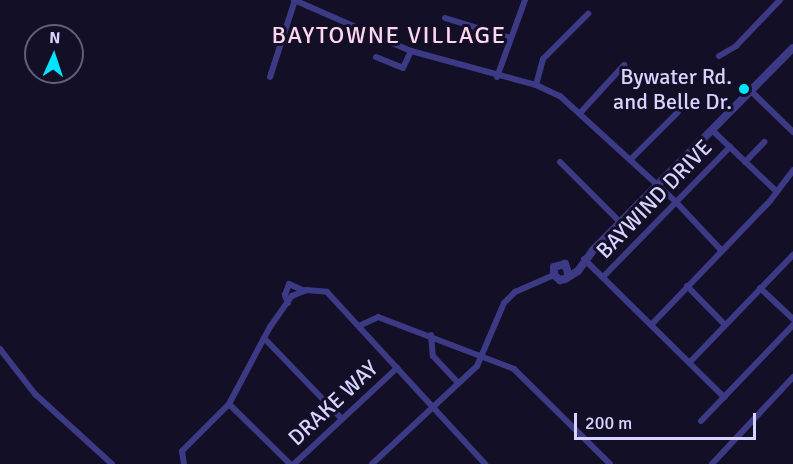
<!DOCTYPE html>
<html>
<head>
<meta charset="utf-8">
<style>
	body { margin:0 }
	#map { position:relative; width:793px; height:464px; overflow:hidden; background:#130f26; font-family:Signika,sans-serif }
	div>[style] { position:absolute }
	.minor>* { height:6px; margin:-3px; padding:0 3px; transform-origin:3px; border-radius:3px; background:#3d3a85 }
	.tertiary>* { height:8px; margin:-4px; padding:0 4px; transform-origin:4px; border-radius:4px; background:#3d3a85 }
	.dots>* { width:16px; height:16px; translate:-50% -50%; box-sizing:border-box; border:3px solid #130f26; border-radius:50% }
	span { translate:-50% -50%; white-space:nowrap; text-align:center; line-height:1.15; -webkit-text-stroke:6px #130f26; paint-order:stroke }
	.poi-label { font-size:22px; color:#d9d4ff }
	.right { translate:-100% -50%; text-align:right }
	.street-label { font-size:22px; color:#d9d4ff }
	.neighbourhood-label { font-size:24px; color:#ffd6f0; letter-spacing:1.5px }
	.north { position:absolute; left:24px; top:24px; width:60px; height:60px; box-sizing:border-box; background:#130f26; border:2px solid #625e7d; border-radius:50%; rotate:3deg; font-size:16px; font-weight:700; line-height:24px; text-align:center; color:#d9d4ff }
	.north::after { content:''; display:block; margin:auto; width:21px; height:27px; background:#00e5ff; clip-path:polygon(50% 0,100% 100%,50% 72%,0 100%) }
	.scale { position:absolute; left:574px; top:413px; width:182px; height:27px; box-sizing:border-box; border:3px solid #d9d4ff; border-top:0; padding-left:8px; font-size:18px; line-height:21px; white-space:nowrap; color:#d9d4ff; -webkit-text-stroke:4px #130f26; paint-order:stroke }
</style>
</head>
<body>
<div id="map">
	<div class="minor">
		<i style="left:294px;top:0;width:128px;rotate:23.6deg"></i>
		<i style="left:411px;top:51px;width:130px;rotate:15.2deg"></i>
		<i style="left:536px;top:85px;width:26px;rotate:25deg"></i>
		<i style="left:560px;top:96px;width:157px;rotate:42.4deg"></i>
		<i style="left:676px;top:202px;width:67px;rotate:46.8deg"></i>
		<i style="left:445px;top:18px;width:68px;rotate:17.1deg"></i>
		<i style="left:719px;top:56px;width:20px;rotate:-30deg"></i>
		<i style="left:736px;top:46px;width:64px;rotate:-46.3deg"></i>
		<i style="left:376px;top:57px;width:29px;rotate:22deg"></i>
		<i style="left:403px;top:68px;width:19px;rotate:-65deg"></i>
		<i style="left:270px;top:77px;width:81px;rotate:-72deg"></i>
		<i style="left:497px;top:77px;width:82px;rotate:-70deg"></i>
		<i style="left:536px;top:85px;width:27px;rotate:-75deg"></i>
		<i style="left:543px;top:59px;width:64px;rotate:-45deg"></i>
		<i style="left:751px;top:91px;width:59px;rotate:44.3deg"></i>
		<i style="left:581px;top:112px;width:64px;rotate:-47.5deg"></i>
		<i style="left:712px;top:130px;width:87px;rotate:43.6deg"></i>
		<i style="left:631px;top:159px;width:66px;rotate:-45deg"></i>
		<i style="left:560px;top:162px;width:86px;rotate:45deg"></i>
		<i style="left:745px;top:162px;width:28px;rotate:-46deg"></i>
		<i style="left:584px;top:259px;width:197px;rotate:44.6deg"></i>
		<i style="left:603px;top:277px;width:182px;rotate:-45.7deg"></i>
		<i style="left:687px;top:286px;width:54px;rotate:45.7deg"></i>
		<i style="left:760px;top:288px;width:45px;rotate:43.2deg"></i>
		<i style="left:288px;top:303px;width:9px;rotate:-111deg"></i>
		<i style="left:285px;top:295px;width:12px;rotate:-70deg"></i>
		<i style="left:289px;top:284px;width:17px;rotate:24deg"></i>
		<i style="left:652px;top:324px;width:170px;rotate:-46.2deg"></i>
		<i style="left:770px;top:201px;width:39px;rotate:-53deg"></i>
		<i style="left:359px;top:326px;width:21px;rotate:-25deg"></i>
		<i style="left:378px;top:317px;width:146px;rotate:20.9deg"></i>
		<i style="left:514px;top:369px;width:135px;rotate:44.7deg"></i>
		<i style="left:431px;top:335px;width:21px;rotate:85deg"></i>
		<i style="left:433px;top:356px;width:37px;rotate:47deg"></i>
		<i style="left:264px;top:338px;width:111px;rotate:46.1deg"></i>
		<i style="left:0;top:349px;width:57px;rotate:52.1deg"></i>
		<i style="left:35px;top:394px;width:104px;rotate:42.3deg"></i>
		<i style="left:690px;top:362px;width:149px;rotate:-46.1deg"></i>
		<i style="left:229px;top:404px;width:86px;rotate:44.5deg"></i>
		<i style="left:701px;top:421px;width:133px;rotate:-46.2deg"></i>
		<i style="left:184px;top:464px;width:13px;rotate:-99deg"></i>
		<i style="left:182px;top:451px;width:66px;rotate:-45deg"></i>
		<i style="left:229px;top:404px;width:87px;rotate:-62deg"></i>
		<i style="left:270px;top:327px;width:38px;rotate:-55deg"></i>
		<i style="left:292px;top:296px;width:15px;rotate:-23deg"></i>
		<i style="left:306px;top:290px;width:21px;rotate:5deg"></i>
		<i style="left:327px;top:292px;width:234px;rotate:47.4deg"></i>
		<i style="left:294px;top:464px;width:141px;rotate:-43deg"></i>
		<i style="left:372px;top:464px;width:144px;rotate:-43deg"></i>
		<i style="left:477px;top:366px;width:69px;rotate:-66.8deg"></i>
		<i style="left:504px;top:303px;width:16px;rotate:-45deg"></i>
		<i style="left:515px;top:292px;width:43px;rotate:-23.6deg"></i>
		<i style="left:712px;top:464px;width:119px;rotate:-47deg"></i>
	</div>
	<div class="tertiary">
		<i style="left:569px;top:276px;width:13px;rotate:-108deg"></i>
		<i style="left:565px;top:264px;width:11px;rotate:165deg"></i>
		<i style="left:554px;top:267px;width:8px;rotate:90deg"></i>
		<i style="left:554px;top:275px;width:8px;rotate:40deg"></i>
		<i style="left:560px;top:280px;width:5px;rotate:-11deg"></i>
		<i style="left:565px;top:279px;width:15px;rotate:-32deg"></i>
		<i style="left:578px;top:271px;width:26px;rotate:-54deg"></i>
		<i style="left:593px;top:250px;width:284px;rotate:-45.3deg"></i>
	</div>
	<div class="dots">
		<i style="left:744px;top:89px;background:#00e5ff"></i>
	</div>
	<div class="poi-label">
		<span class="right" style="left:732px;top:89px">Bywater Rd.<br>and Belle Dr.</span>
	</div>
	<div class="street-label">
		<span style="left:654px;top:199px;rotate:-46deg">BAYWIND DRIVE</span>
		<span style="left:333px;top:403px;rotate:-43deg">DRAKE WAY</span>
	</div>
	<div class="neighbourhood-label">
		<span style="left:389px;top:36px">BAYTOWNE VILLAGE</span>
	</div>
	<div class="north">N</div>
	<div class="scale">200 m</div>
</div>
</body>
</html>
